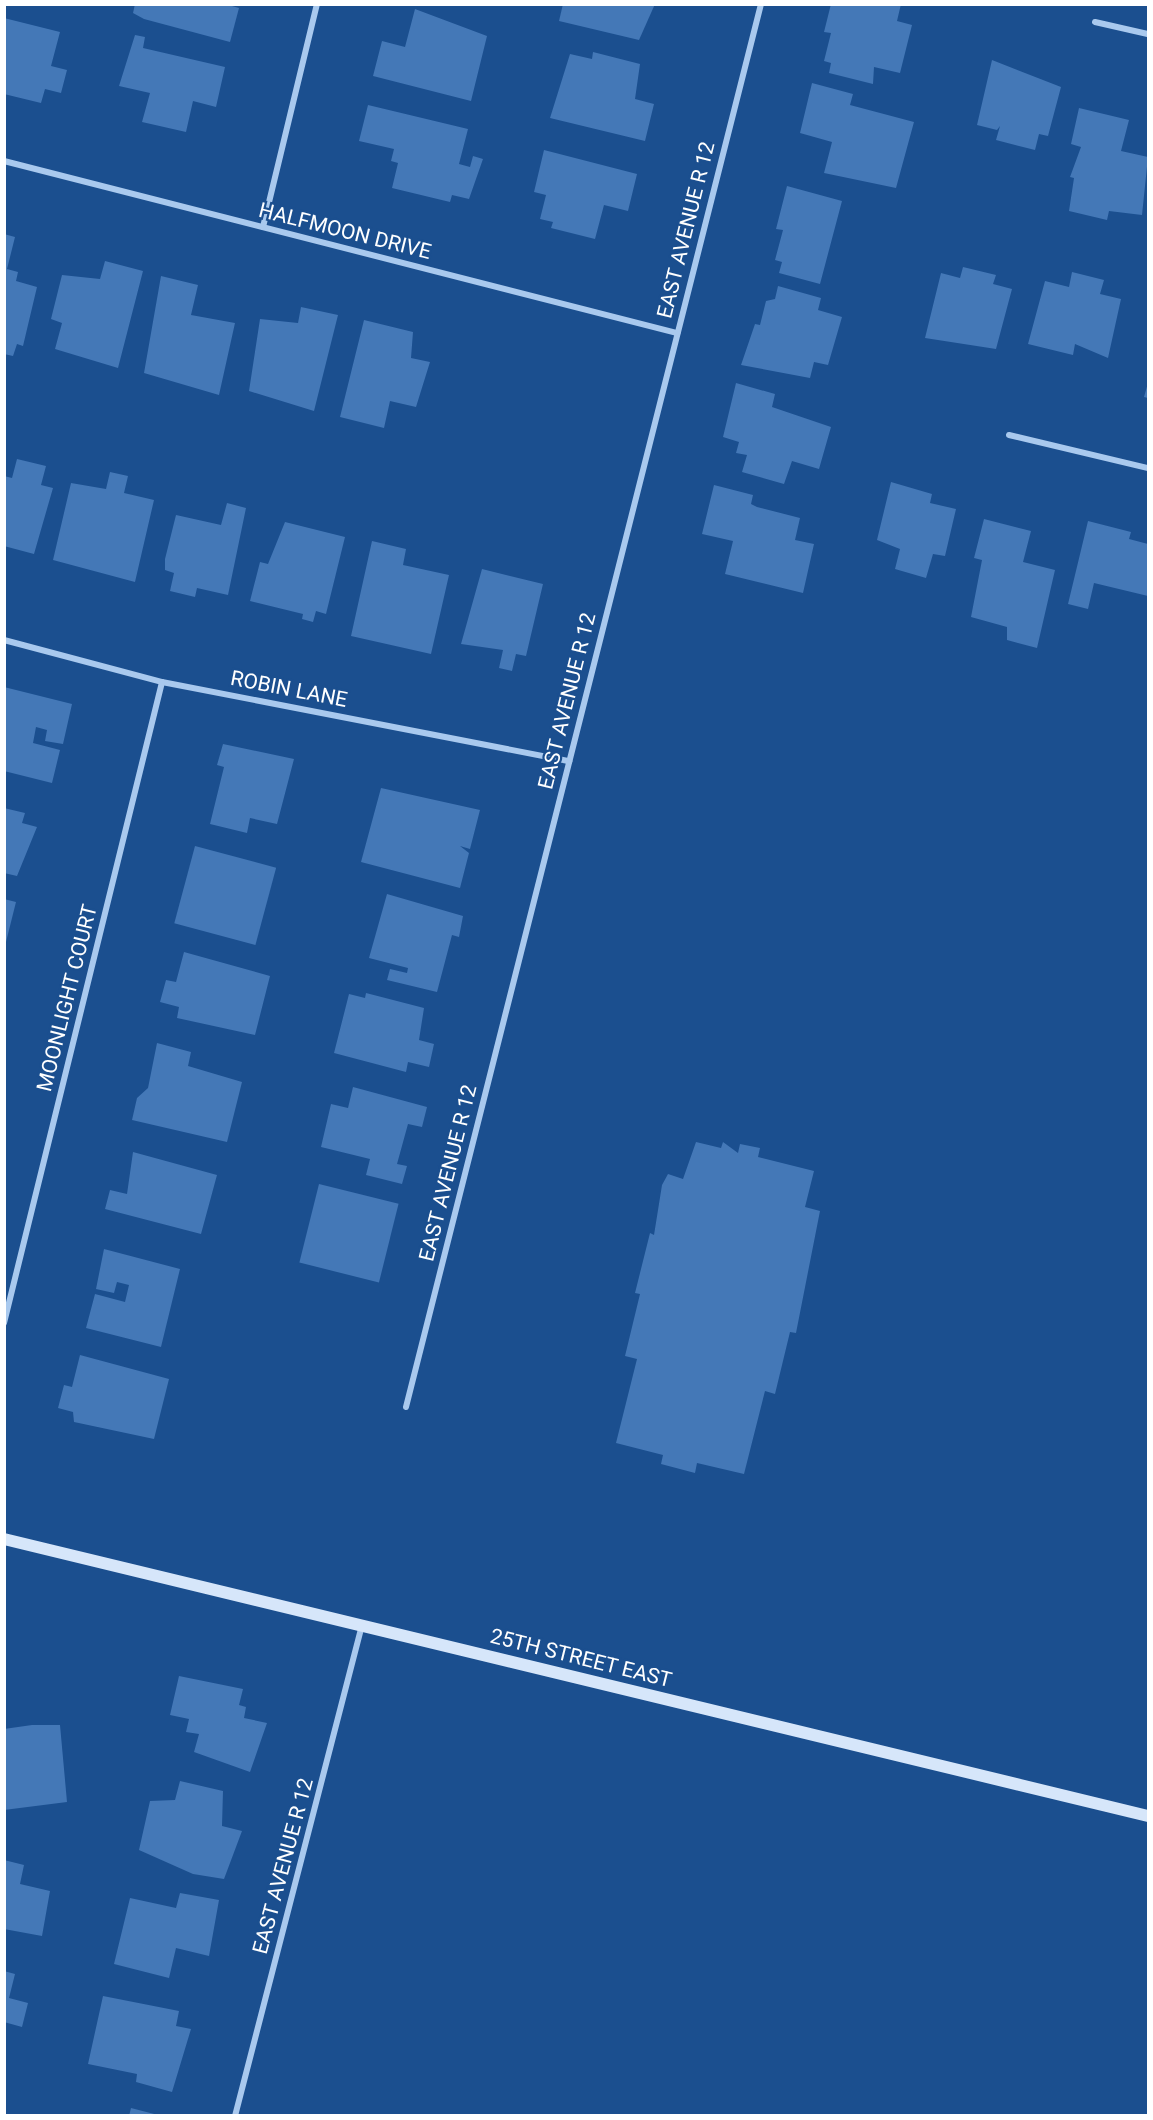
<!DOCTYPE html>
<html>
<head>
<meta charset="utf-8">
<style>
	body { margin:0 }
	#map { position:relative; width:1153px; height:2120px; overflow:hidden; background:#1b4f8f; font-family:Roboto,sans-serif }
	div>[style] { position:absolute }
	.building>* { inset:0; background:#4478b7; transform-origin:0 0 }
	.minor>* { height:6px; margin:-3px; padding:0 3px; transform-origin:3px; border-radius:3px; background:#a9c9ee }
	.secondary>* { height:12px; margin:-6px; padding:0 6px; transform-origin:6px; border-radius:6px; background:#d6e6fa }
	span { translate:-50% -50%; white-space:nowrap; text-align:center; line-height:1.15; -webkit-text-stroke:4.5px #1b4f8f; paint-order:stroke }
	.street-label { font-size:21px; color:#fff }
	.frame { position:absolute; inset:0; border:6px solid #fff; pointer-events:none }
</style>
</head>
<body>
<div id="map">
	<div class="building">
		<i style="clip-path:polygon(135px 4px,225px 4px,239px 8px,230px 42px,144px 19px,133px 13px)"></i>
		<i style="clip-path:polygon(563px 4px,655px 4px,639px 40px,559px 21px)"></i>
		<i style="clip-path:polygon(831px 4px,901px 4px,897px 21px,912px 25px,900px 73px,874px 67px,873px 84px,829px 73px,831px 63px,824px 61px,831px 33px,824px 32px)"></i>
		<i style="clip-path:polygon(415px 9px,487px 36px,471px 101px,373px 76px,382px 41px,405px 47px)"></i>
		<i style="clip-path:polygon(4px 18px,60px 32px,51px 66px,67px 70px,61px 93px,45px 89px,41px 103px,4px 94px)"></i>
		<i style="clip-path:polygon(135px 35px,145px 37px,143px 48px,225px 67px,216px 107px,193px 101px,186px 132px,142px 122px,150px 93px,119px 86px)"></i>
		<i style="clip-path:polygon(593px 52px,640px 64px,635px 99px,654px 104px,645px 141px,550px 118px,570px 54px,592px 59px)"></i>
		<i style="clip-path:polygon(992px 60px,1061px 87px,1048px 136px,1039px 134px,1035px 150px,996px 140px,1000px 126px,997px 130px,977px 125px)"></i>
		<i style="clip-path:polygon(812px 83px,853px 94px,850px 105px,914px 122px,896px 188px,824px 173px,832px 142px,800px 133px)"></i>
		<i style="clip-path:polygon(368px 105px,468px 129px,459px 164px,470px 167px,473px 156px,483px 159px,469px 199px,452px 195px,450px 202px,392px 188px,398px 163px,391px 161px,394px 149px,359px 141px)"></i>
		<i style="clip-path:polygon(1079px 108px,1129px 120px,1121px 151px,1148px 157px,1142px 215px,1109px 211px,1107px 220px,1069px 211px,1074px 178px,1070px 177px,1081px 147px,1071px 144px)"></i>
		<i style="clip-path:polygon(544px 150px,637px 174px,628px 211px,604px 205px,595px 239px,551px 228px,553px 222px,540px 219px,546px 195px,534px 192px)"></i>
		<i style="clip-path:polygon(787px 186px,842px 201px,820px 284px,779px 273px,782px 262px,775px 260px,783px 230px,776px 229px)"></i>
		<i style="clip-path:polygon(4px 234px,15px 237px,7px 269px,18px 272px,16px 281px,37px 287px,23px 346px,17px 344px,13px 356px,4px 354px)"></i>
		<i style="clip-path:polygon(105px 261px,143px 271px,118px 368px,55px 349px,62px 323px,51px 319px,62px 275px,100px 279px)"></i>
		<i style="clip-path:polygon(963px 267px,996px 275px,993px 284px,1012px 289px,996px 349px,925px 338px,941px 273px,960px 278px)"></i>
		<i style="clip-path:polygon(1072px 272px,1104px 280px,1100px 294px,1121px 299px,1108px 358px,1075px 344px,1073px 355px,1028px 344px,1045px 281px,1069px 287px)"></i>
		<i style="clip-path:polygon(161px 276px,198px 285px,191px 315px,235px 323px,219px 395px,144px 373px)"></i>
		<i style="clip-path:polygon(778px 286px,821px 298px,818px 310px,842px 317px,828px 365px,814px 362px,810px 378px,741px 365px,755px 324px,760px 325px,766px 301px,775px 299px)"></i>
		<i style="clip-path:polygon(301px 307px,338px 315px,314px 411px,249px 391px,260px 319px,298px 323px)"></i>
		<i style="clip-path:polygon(364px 320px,413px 332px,411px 358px,430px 362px,416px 407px,390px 401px,384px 428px,340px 417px)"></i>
		<i style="clip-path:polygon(736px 383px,775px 394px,772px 407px,831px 427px,819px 469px,792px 461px,784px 484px,742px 472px,747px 455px,736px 453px,739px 442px,723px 437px)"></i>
		<i style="clip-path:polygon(1148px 383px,1148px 398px,1144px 397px)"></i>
		<i style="clip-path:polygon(17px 459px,46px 466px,41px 485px,53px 488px,34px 554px,4px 546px,4px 476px,12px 478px)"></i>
		<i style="clip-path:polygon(110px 472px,128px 476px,124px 493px,154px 500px,135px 582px,53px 560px,71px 483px,106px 489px)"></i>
		<i style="clip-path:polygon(891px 482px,932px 494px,930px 503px,956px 509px,945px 556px,933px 554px,926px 578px,895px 569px,900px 549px,877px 540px)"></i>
		<i style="clip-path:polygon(714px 485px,753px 495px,751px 504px,757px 507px,800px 518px,795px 540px,814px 544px,803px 593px,725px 574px,733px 541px,702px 534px)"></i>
		<i style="clip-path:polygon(227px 503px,246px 508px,228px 595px,197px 588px,195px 597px,170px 591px,174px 573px,165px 570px,165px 559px,176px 515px,221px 525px)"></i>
		<i style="clip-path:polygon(984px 519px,1031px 531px,1023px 562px,1055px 570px,1037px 648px,1007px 640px,1007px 627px,971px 617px,982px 560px,974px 558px)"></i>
		<i style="clip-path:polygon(1088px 521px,1131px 532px,1129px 539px,1148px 544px,1148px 596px,1094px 583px,1088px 609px,1068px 604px)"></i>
		<i style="clip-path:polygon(285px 522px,345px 537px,326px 614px,316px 611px,313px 622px,302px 619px,303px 614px,250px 601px,260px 562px,268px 564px)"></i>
		<i style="clip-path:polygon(372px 541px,406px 549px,403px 565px,449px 575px,431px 654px,351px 636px)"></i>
		<i style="clip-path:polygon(482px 569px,543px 584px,526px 656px,516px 654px,512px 671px,499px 668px,503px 650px,461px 644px)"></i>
		<i style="clip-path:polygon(4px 687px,72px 704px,63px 744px,45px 741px,47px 730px,36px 727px,33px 743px,60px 750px,52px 783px,4px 771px)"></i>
		<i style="clip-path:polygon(223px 744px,294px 759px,277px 824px,250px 818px,247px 833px,210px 824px,224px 767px,217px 765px)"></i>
		<i style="clip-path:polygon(381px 788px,480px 810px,470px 849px,460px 846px,469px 853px,460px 888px,361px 862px)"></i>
		<i style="clip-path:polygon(4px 808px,25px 813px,22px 823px,37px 827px,17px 876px,4px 873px)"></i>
		<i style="left:195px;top:846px;width:84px;height:80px;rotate:15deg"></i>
		<i style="clip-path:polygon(387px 894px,463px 916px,459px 937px,452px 935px,437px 992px,387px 980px,390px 969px,407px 973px,408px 968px,369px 958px)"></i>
		<i style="clip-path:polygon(4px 899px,16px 902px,5px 946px,4px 946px)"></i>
		<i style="clip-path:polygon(184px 952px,270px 976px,255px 1035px,177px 1018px,179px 1007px,160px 1002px,166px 980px,176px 982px)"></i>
		<i style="clip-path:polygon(366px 993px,424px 1008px,419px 1040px,434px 1044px,429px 1067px,408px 1062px,406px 1072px,334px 1053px,349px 994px,365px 998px)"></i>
		<i style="clip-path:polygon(157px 1043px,191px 1052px,188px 1066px,242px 1082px,227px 1142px,132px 1120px,137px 1098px,148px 1088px)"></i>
		<i style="clip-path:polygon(353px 1087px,427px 1107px,422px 1127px,408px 1124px,397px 1164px,407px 1166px,402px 1184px,366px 1175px,370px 1159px,321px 1147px,331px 1104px,348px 1108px)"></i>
		<i style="clip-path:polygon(696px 1142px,721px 1148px,723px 1142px,738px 1153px,740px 1144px,760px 1148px,758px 1157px,814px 1171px,805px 1207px,820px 1211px,796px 1333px,790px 1332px,775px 1394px,765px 1391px,744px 1474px,697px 1463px,695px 1473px,661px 1464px,663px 1455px,616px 1443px,637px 1359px,625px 1356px,640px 1294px,635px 1293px,650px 1233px,654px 1235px,662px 1185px,668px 1174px,683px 1179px)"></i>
		<i style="clip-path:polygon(133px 1152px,217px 1175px,201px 1234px,105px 1209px,110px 1190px,127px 1194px)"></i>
		<i style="left:319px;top:1184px;width:82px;height:81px;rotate:14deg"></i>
		<i style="clip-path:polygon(104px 1249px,180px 1269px,161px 1347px,86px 1328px,95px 1294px,125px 1302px,129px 1285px,117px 1282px,114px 1293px,96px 1289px)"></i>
		<i style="clip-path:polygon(80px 1355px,169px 1379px,154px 1439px,74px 1422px,73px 1412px,58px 1408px,64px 1385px,72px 1387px)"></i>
		<i style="clip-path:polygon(179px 1676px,243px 1689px,239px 1705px,246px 1707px,244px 1718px,267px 1723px,250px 1772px,194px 1752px,199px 1734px,186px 1732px,189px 1719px,170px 1715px)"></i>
		<i style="clip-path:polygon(32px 1725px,60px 1725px,67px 1802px,4px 1810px,4px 1729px)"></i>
		<i style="clip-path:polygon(180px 1781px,223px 1791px,222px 1826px,242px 1831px,224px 1879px,193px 1874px,139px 1850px,150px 1801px,175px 1800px)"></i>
		<i style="clip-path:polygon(4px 1860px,24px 1865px,20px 1884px,50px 1891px,42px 1936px,4px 1929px)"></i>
		<i style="clip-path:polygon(180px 1893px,219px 1900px,209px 1956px,176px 1948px,169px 1978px,114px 1964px,130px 1898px,176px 1908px)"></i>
		<i style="clip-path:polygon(4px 1971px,15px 1974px,9px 1998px,28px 2003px,22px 2027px,4px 2022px)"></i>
		<i style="clip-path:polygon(103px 1996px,179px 2011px,176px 2026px,191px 2029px,172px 2092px,136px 2082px,137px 2074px,88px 2064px)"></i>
		<i style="clip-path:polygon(131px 2108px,158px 2115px,157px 2116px,129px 2116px)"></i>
	</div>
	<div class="minor">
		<i style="left:1095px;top:22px;width:54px;rotate:12.8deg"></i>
		<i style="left:4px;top:161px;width:695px;rotate:14.34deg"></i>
		<i style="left:263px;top:227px;width:229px;rotate:-76.4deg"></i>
		<i style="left:1009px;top:435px;width:143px;rotate:13.4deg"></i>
		<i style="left:4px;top:640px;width:163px;rotate:14.9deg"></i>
		<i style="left:162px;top:682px;width:415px;rotate:11deg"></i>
		<i style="left:4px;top:1323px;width:660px;rotate:-76.15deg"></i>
		<i style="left:406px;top:1407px;width:1447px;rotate:-75.8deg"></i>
		<i style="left:235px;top:2116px;width:507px;rotate:-75.5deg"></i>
	</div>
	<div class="secondary">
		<i style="left:4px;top:1539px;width:1177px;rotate:13.61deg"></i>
	</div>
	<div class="street-label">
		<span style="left:686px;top:230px;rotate:-76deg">EAST AVENUE R 12</span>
		<span style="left:345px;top:231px;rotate:14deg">HALFMOON DRIVE</span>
		<span style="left:289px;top:689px;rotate:11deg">ROBIN LANE</span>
		<span style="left:567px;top:701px;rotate:-76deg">EAST AVENUE R 12</span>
		<span style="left:67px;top:998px;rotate:-76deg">MOONLIGHT COURT</span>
		<span style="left:448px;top:1173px;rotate:-76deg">EAST AVENUE R 12</span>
		<span style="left:581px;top:1658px;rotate:14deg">25TH STREET EAST</span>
		<span style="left:283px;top:1866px;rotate:-75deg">EAST AVENUE R 12</span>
	</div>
	<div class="frame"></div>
</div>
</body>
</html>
